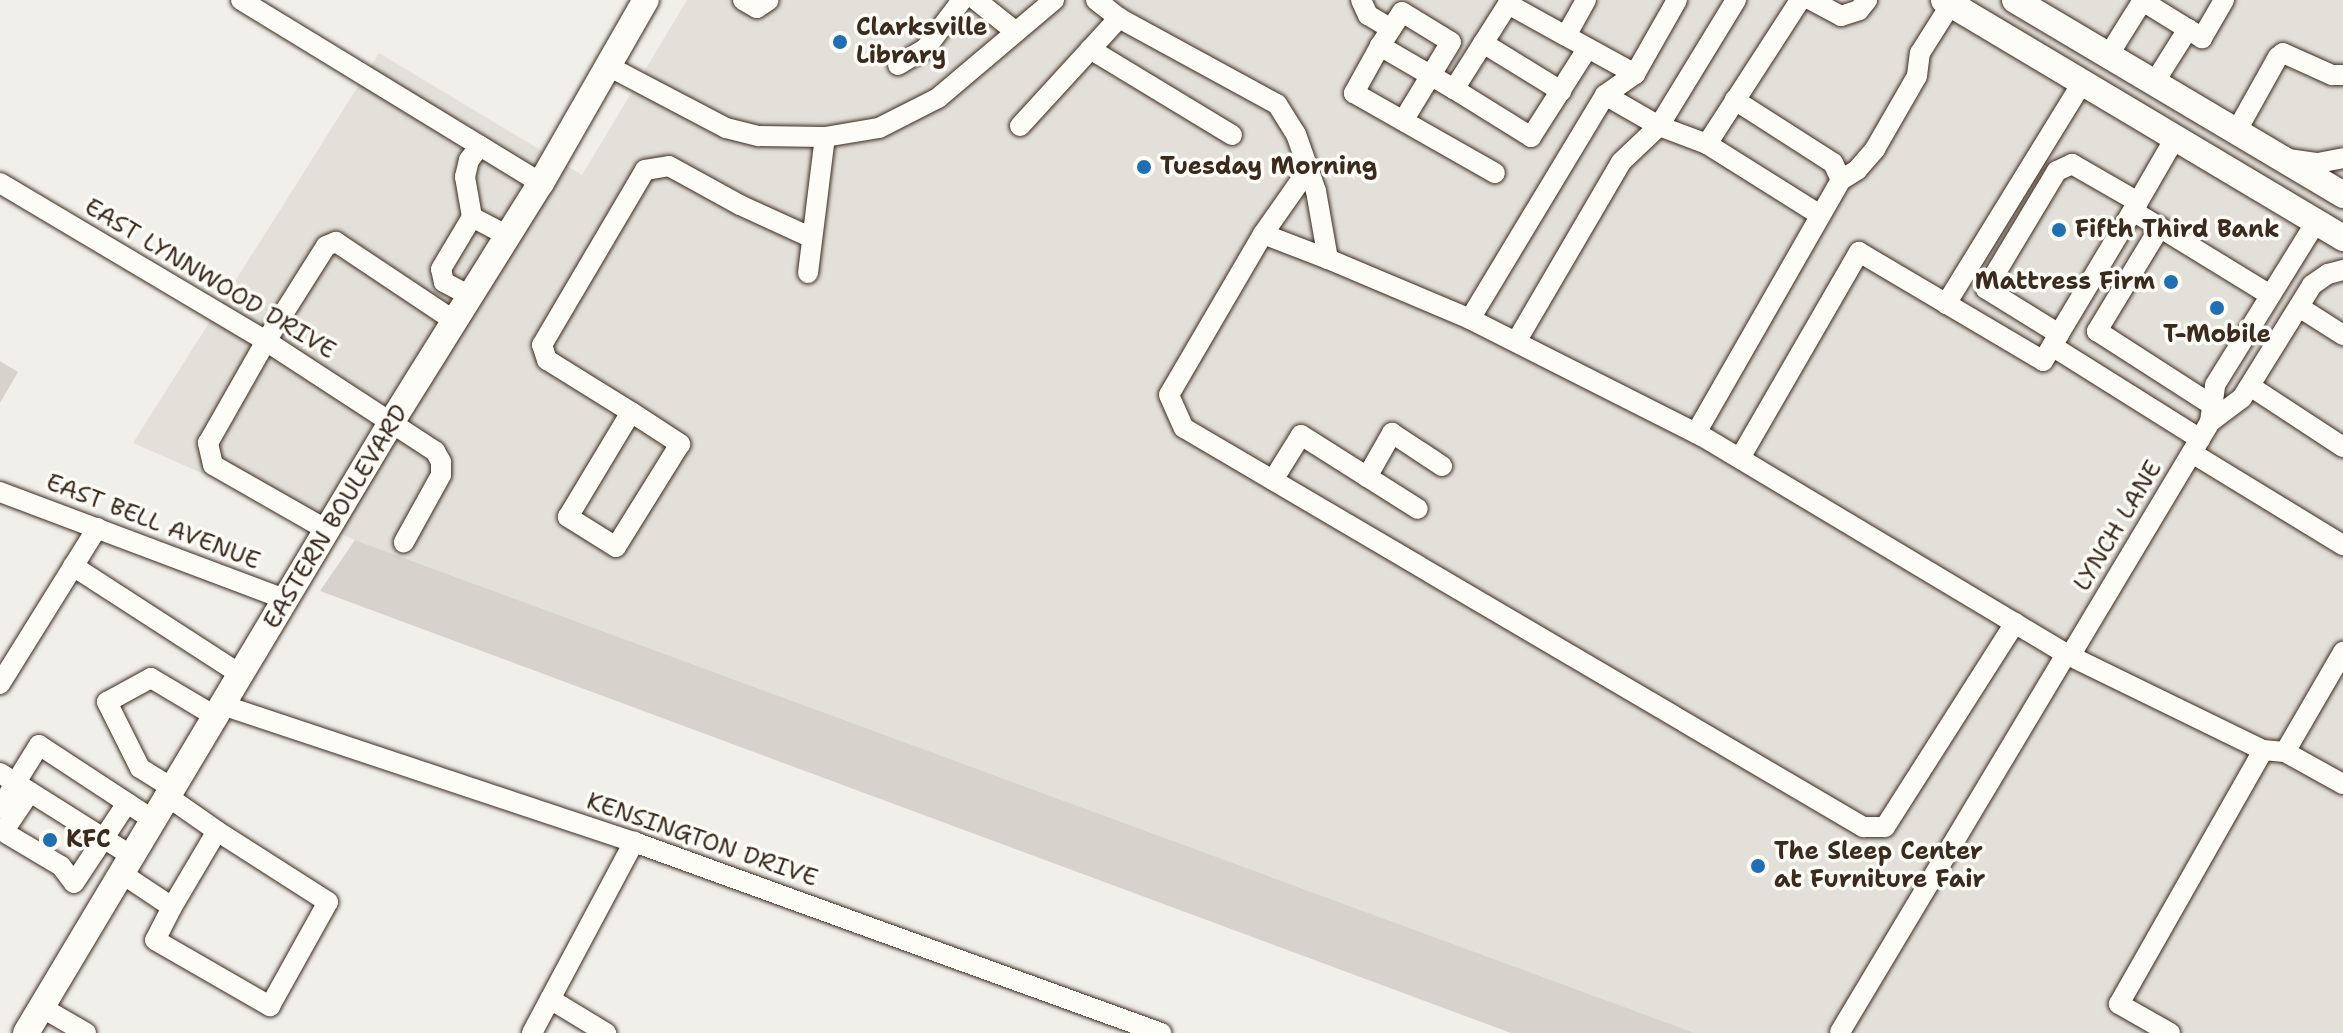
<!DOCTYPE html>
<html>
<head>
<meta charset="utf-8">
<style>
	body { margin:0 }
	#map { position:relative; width:2343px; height:1033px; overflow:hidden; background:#f1efea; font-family:"Shantell Sans",sans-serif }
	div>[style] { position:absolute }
	.built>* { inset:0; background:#e3e0da }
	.green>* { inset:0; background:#d7d2cc }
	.roads { filter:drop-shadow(0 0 2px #3b2a1e) drop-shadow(0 0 2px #3b2a1e) }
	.minor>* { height:20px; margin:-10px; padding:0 10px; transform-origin:10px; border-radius:10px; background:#fdfcf7 }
	.major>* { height:26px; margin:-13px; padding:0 13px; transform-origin:13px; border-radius:13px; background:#fdfcf7 }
	.dots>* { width:22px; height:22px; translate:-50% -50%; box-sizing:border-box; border:4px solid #fdfcf7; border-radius:50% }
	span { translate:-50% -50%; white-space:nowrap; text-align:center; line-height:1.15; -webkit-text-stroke:7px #fdfcf7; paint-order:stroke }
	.poi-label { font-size:24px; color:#3b2a1e; font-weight:700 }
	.left { translate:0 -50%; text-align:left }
	.right { translate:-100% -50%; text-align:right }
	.street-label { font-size:24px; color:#3b2a1e }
</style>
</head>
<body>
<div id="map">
	<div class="built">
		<i style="clip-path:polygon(687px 0,2343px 0,2343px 1033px,1695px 1033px,355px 540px,133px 443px,379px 53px,582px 175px)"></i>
	</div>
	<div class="green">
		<i style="clip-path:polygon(0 361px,18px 372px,0 403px)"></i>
		<i style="clip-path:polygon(355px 540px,1695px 1033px,1511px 1033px,320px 591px)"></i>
	</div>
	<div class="roads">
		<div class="minor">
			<i style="left:241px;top:0;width:351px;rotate:31.4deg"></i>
			<i style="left:743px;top:0;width:16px;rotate:30deg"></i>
			<i style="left:757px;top:8px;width:14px;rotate:-34deg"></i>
			<i style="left:976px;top:0;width:51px;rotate:38.7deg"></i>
			<i style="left:1096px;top:0;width:29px;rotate:38deg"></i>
			<i style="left:1119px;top:18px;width:180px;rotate:28.6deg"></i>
			<i style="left:1277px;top:104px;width:36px;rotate:58deg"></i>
			<i style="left:1296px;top:134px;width:60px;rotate:70.7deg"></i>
			<i style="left:1316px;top:191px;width:69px;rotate:80deg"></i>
			<i style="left:1328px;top:259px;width:154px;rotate:22.9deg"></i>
			<i style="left:1470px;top:319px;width:260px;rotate:26.8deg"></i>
			<i style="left:1702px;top:436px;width:429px;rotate:30.9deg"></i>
			<i style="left:2070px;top:656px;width:215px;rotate:26deg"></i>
			<i style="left:2263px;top:750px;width:22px;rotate:5deg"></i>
			<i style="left:2285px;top:752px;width:66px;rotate:28.9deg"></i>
			<i style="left:1361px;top:0;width:17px;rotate:65deg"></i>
			<i style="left:1368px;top:15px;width:27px;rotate:31deg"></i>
			<i style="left:1510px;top:0;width:4px;rotate:117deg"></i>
			<i style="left:1508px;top:4px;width:66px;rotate:28.9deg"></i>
			<i style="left:1586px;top:0;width:41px;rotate:119.1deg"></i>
			<i style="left:1566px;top:36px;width:79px;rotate:28.8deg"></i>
			<i style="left:1811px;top:0;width:34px;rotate:28deg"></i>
			<i style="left:1841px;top:16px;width:19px;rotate:-18deg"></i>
			<i style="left:1859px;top:10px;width:13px;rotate:-51deg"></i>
			<i style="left:2141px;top:0;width:55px;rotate:31.7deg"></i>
			<i style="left:1508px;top:4px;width:101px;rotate:122.4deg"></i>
			<i style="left:1454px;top:89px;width:91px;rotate:31.9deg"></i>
			<i style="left:1531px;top:137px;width:104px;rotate:-57.5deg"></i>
			<i style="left:1483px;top:43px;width:92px;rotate:31.6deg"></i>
			<i style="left:1380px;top:46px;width:40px;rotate:-57.1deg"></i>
			<i style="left:1402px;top:12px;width:57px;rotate:31.5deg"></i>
			<i style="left:1451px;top:42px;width:92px;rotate:121.3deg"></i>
			<i style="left:1090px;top:49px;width:166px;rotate:31.2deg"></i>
			<i style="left:2108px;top:56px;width:66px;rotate:-58deg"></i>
			<i style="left:898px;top:65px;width:33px;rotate:-31deg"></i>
			<i style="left:926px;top:48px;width:60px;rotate:-53.1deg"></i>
			<i style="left:608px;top:66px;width:133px;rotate:27.7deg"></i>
			<i style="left:726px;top:128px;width:34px;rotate:14deg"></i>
			<i style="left:759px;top:136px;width:66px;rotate:0.9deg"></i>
			<i style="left:825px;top:137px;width:55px;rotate:-9.5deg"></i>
			<i style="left:879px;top:128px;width:66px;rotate:-27deg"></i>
			<i style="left:938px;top:98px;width:152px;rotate:-40.2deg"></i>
			<i style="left:2154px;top:83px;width:64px;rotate:-57.8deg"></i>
			<i style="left:2188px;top:29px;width:17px;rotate:33deg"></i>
			<i style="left:2202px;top:38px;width:44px;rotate:-59.9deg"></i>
			<i style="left:1454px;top:89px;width:86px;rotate:-149.8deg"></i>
			<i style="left:1380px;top:46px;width:54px;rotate:119deg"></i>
			<i style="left:1354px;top:93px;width:162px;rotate:29.6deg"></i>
			<i style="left:1605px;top:95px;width:62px;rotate:29.9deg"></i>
			<i style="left:1659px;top:126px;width:51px;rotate:20.6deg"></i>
			<i style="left:1707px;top:144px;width:133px;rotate:32.1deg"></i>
			<i style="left:1020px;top:126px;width:147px;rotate:-47.5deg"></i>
			<i style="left:2236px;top:132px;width:86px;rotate:-60.8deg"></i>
			<i style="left:2278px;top:57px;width:6px;rotate:-39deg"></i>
			<i style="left:2283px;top:53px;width:54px;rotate:24.2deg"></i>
			<i style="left:2332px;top:75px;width:11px"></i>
			<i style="left:1707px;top:144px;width:171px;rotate:-57.1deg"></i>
			<i style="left:2288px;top:159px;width:30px;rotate:8deg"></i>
			<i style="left:2318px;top:163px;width:25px;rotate:-11deg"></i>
			<i style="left:1308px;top:170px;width:78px;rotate:125.1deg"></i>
			<i style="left:1263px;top:234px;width:186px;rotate:120.3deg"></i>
			<i style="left:1169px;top:395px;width:36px;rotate:66deg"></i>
			<i style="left:1184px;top:428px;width:788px;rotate:30.44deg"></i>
			<i style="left:1863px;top:827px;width:22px"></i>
			<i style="left:1885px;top:827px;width:242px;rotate:-57.5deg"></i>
			<i style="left:1841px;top:180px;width:19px;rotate:-32deg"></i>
			<i style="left:1857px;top:170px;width:28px;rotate:-49deg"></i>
			<i style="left:1875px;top:149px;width:84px;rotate:-60.1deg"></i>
			<i style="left:1917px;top:76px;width:23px;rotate:-83deg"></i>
			<i style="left:1920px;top:53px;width:58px;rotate:-57.7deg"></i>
			<i style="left:0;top:183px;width:309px;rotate:30.7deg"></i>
			<i style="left:266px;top:341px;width:202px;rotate:33.1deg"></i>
			<i style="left:435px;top:451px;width:13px;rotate:61deg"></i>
			<i style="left:441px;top:462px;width:13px;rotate:90deg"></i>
			<i style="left:441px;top:475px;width:77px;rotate:118.9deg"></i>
			<i style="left:2138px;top:202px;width:154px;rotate:120.9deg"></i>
			<i style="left:2059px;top:334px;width:86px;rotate:-148.3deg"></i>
			<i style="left:1986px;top:289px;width:138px;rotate:-59deg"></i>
			<i style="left:2057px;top:171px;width:17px;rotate:-25deg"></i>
			<i style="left:2072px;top:164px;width:76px;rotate:29.9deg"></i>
			<i style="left:2138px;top:202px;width:74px;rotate:-60deg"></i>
			<i style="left:2133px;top:211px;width:161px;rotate:31.5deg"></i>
			<i style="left:472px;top:217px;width:41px;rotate:-99.9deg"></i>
			<i style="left:465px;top:177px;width:17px;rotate:-77deg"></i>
			<i style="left:469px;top:160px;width:18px;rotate:-52deg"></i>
			<i style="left:2160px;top:227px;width:122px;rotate:121.2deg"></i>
			<i style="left:2097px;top:331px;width:137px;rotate:32.8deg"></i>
			<i style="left:1263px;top:234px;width:70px;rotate:21deg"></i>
			<i style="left:808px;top:273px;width:137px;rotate:-82.9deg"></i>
			<i style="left:472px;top:297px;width:32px;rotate:-152deg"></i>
			<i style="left:444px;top:282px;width:13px;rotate:-103deg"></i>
			<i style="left:441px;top:269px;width:61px;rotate:-59.2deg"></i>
			<i style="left:472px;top:217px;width:41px;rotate:27.8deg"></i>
			<i style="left:1946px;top:304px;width:259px;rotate:-58.4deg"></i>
			<i style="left:2299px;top:307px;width:52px;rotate:32.5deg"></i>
			<i style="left:1470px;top:319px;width:262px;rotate:-58.9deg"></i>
			<i style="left:1605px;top:95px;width:37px;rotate:-35deg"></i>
			<i style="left:1635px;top:74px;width:85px;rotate:-60.4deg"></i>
			<i style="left:1516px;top:342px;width:208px;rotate:-59.7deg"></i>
			<i style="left:1621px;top:162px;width:52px;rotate:-43.5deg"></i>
			<i style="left:1659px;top:126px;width:148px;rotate:-58.6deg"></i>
			<i style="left:2052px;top:346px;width:175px;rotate:32.1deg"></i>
			<i style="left:2250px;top:386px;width:111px;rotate:33.3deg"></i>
			<i style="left:631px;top:412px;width:59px;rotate:33.1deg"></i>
			<i style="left:680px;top:444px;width:121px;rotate:121.9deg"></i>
			<i style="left:616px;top:547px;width:57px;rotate:-148deg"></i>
			<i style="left:568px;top:517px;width:122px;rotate:-59deg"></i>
			<i style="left:631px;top:412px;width:99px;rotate:-148.2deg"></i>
			<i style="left:547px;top:360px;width:16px;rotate:-108deg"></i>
			<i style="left:542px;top:345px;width:203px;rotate:-59.5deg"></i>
			<i style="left:645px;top:170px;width:24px;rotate:-9deg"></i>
			<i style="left:669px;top:166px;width:81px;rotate:28.8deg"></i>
			<i style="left:740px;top:205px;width:79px;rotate:24.6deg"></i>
			<i style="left:2210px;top:422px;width:40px;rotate:-37deg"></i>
			<i style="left:2242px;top:398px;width:133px;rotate:-58.2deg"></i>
			<i style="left:2312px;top:285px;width:19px;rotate:-35deg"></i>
			<i style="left:2328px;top:274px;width:16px;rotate:-15deg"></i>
			<i style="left:1696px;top:433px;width:292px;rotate:-60.2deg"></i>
			<i style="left:1841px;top:180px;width:19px;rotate:-115deg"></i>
			<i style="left:1833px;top:163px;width:117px;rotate:-147.3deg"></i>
			<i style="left:2192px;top:453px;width:177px;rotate:31.4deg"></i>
			<i style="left:1740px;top:458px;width:238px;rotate:-60deg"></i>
			<i style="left:1859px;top:252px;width:214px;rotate:30.6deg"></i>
			<i style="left:2043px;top:361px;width:31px;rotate:-59deg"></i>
			<i style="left:1367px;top:477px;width:51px;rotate:-60.4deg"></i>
			<i style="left:1392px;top:433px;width:60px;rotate:33.4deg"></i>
			<i style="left:1273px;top:480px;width:53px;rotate:-58.1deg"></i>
			<i style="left:1301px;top:435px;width:138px;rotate:32.3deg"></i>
			<i style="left:0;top:492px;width:307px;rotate:20.6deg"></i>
			<i style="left:327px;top:530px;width:131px;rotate:-150.3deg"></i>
			<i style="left:213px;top:465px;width:23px;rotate:-103deg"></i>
			<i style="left:208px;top:443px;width:117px;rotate:-60.4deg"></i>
			<i style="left:266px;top:341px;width:112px;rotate:-57.7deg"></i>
			<i style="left:326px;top:246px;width:11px;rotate:-22deg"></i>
			<i style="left:336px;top:242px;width:144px;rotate:33.7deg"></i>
			<i style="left:73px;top:566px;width:199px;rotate:32.9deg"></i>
			<i style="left:2070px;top:656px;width:273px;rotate:-59.1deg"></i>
			<i style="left:2210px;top:422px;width:37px;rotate:-82deg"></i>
			<i style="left:2215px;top:385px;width:192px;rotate:-58.2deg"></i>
			<i style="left:0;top:684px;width:184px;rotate:-58.1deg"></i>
			<i style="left:222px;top:705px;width:434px;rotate:18.4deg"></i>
			<i style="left:634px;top:842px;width:561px;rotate:19.92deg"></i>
			<i style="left:2285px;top:752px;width:116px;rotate:-59.9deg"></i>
			<i style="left:0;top:773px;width:156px;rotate:32.2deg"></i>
			<i style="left:172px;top:788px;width:38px;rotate:-148deg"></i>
			<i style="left:140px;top:768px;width:74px;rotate:-116.6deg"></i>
			<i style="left:107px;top:702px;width:50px;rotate:-28.6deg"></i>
			<i style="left:151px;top:678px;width:74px;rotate:30.7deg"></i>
			<i style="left:30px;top:792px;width:45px;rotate:124deg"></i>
			<i style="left:5px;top:829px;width:5px;rotate:68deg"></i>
			<i style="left:7px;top:834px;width:63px;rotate:30.7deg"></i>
			<i style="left:61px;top:866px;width:21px;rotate:53deg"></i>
			<i style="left:74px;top:883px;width:96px;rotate:-56.5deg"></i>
			<i style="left:0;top:808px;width:74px;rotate:-58.2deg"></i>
			<i style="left:39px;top:745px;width:136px;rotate:33.3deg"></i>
			<i style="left:121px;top:873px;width:61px;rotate:33.7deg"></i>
			<i style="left:172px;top:907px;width:88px;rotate:-59.4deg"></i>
			<i style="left:217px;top:831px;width:61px;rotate:-145deg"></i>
			<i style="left:172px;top:907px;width:37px;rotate:117deg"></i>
			<i style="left:155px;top:940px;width:133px;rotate:29.9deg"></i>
			<i style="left:270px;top:1006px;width:119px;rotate:-60.9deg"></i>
			<i style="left:328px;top:902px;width:132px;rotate:-147.4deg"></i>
			<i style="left:550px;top:999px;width:66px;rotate:31.3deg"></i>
			<i style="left:41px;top:1007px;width:52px;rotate:30deg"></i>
			<i style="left:1840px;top:1032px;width:440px;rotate:-59.1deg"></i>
			<i style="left:532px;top:1033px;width:217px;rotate:-61.9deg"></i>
			<i style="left:2170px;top:1033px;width:59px;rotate:-150.4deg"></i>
			<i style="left:2119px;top:1004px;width:292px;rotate:-60.4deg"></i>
		</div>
		<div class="major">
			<i style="left:1944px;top:0;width:465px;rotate:30.8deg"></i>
			<i style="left:2015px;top:0;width:382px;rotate:30.7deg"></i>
			<i style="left:26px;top:1033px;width:713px;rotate:-59.12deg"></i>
			<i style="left:392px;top:421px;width:281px;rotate:-58deg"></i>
			<i style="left:541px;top:183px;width:211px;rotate:-60.2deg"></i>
		</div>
	</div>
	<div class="dots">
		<i style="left:840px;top:42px;background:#1f6fb2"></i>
		<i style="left:1144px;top:167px;background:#1f6fb2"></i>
		<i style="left:2059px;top:230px;background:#1f6fb2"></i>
		<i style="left:2171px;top:282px;background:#1f6fb2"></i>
		<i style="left:2217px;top:308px;background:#1f6fb2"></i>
		<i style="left:50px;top:840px;background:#1f6fb2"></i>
		<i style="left:1758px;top:866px;background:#1f6fb2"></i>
	</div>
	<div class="poi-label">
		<span class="left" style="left:856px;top:42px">Clarksville<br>Library</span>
		<span class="left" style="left:1160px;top:167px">Tuesday Morning</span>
		<span class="left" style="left:2075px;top:230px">Fifth Third Bank</span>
		<span class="right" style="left:2155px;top:282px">Mattress Firm</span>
		<span style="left:2217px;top:335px">T-Mobile</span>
		<span class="left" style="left:66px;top:840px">KFC</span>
		<span class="left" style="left:1774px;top:866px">The Sleep Center<br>at Furniture Fair</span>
	</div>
	<div class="street-label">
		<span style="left:210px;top:279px;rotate:31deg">EAST LYNNWOOD DRIVE</span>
		<span style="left:336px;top:517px;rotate:-59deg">EASTERN BOULEVARD</span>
		<span style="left:153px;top:522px;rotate:21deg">EAST BELL AVENUE</span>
		<span style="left:2118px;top:526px;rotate:-59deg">LYNCH LANE</span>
		<span style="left:702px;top:840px;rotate:19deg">KENSINGTON DRIVE</span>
	</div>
</div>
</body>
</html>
